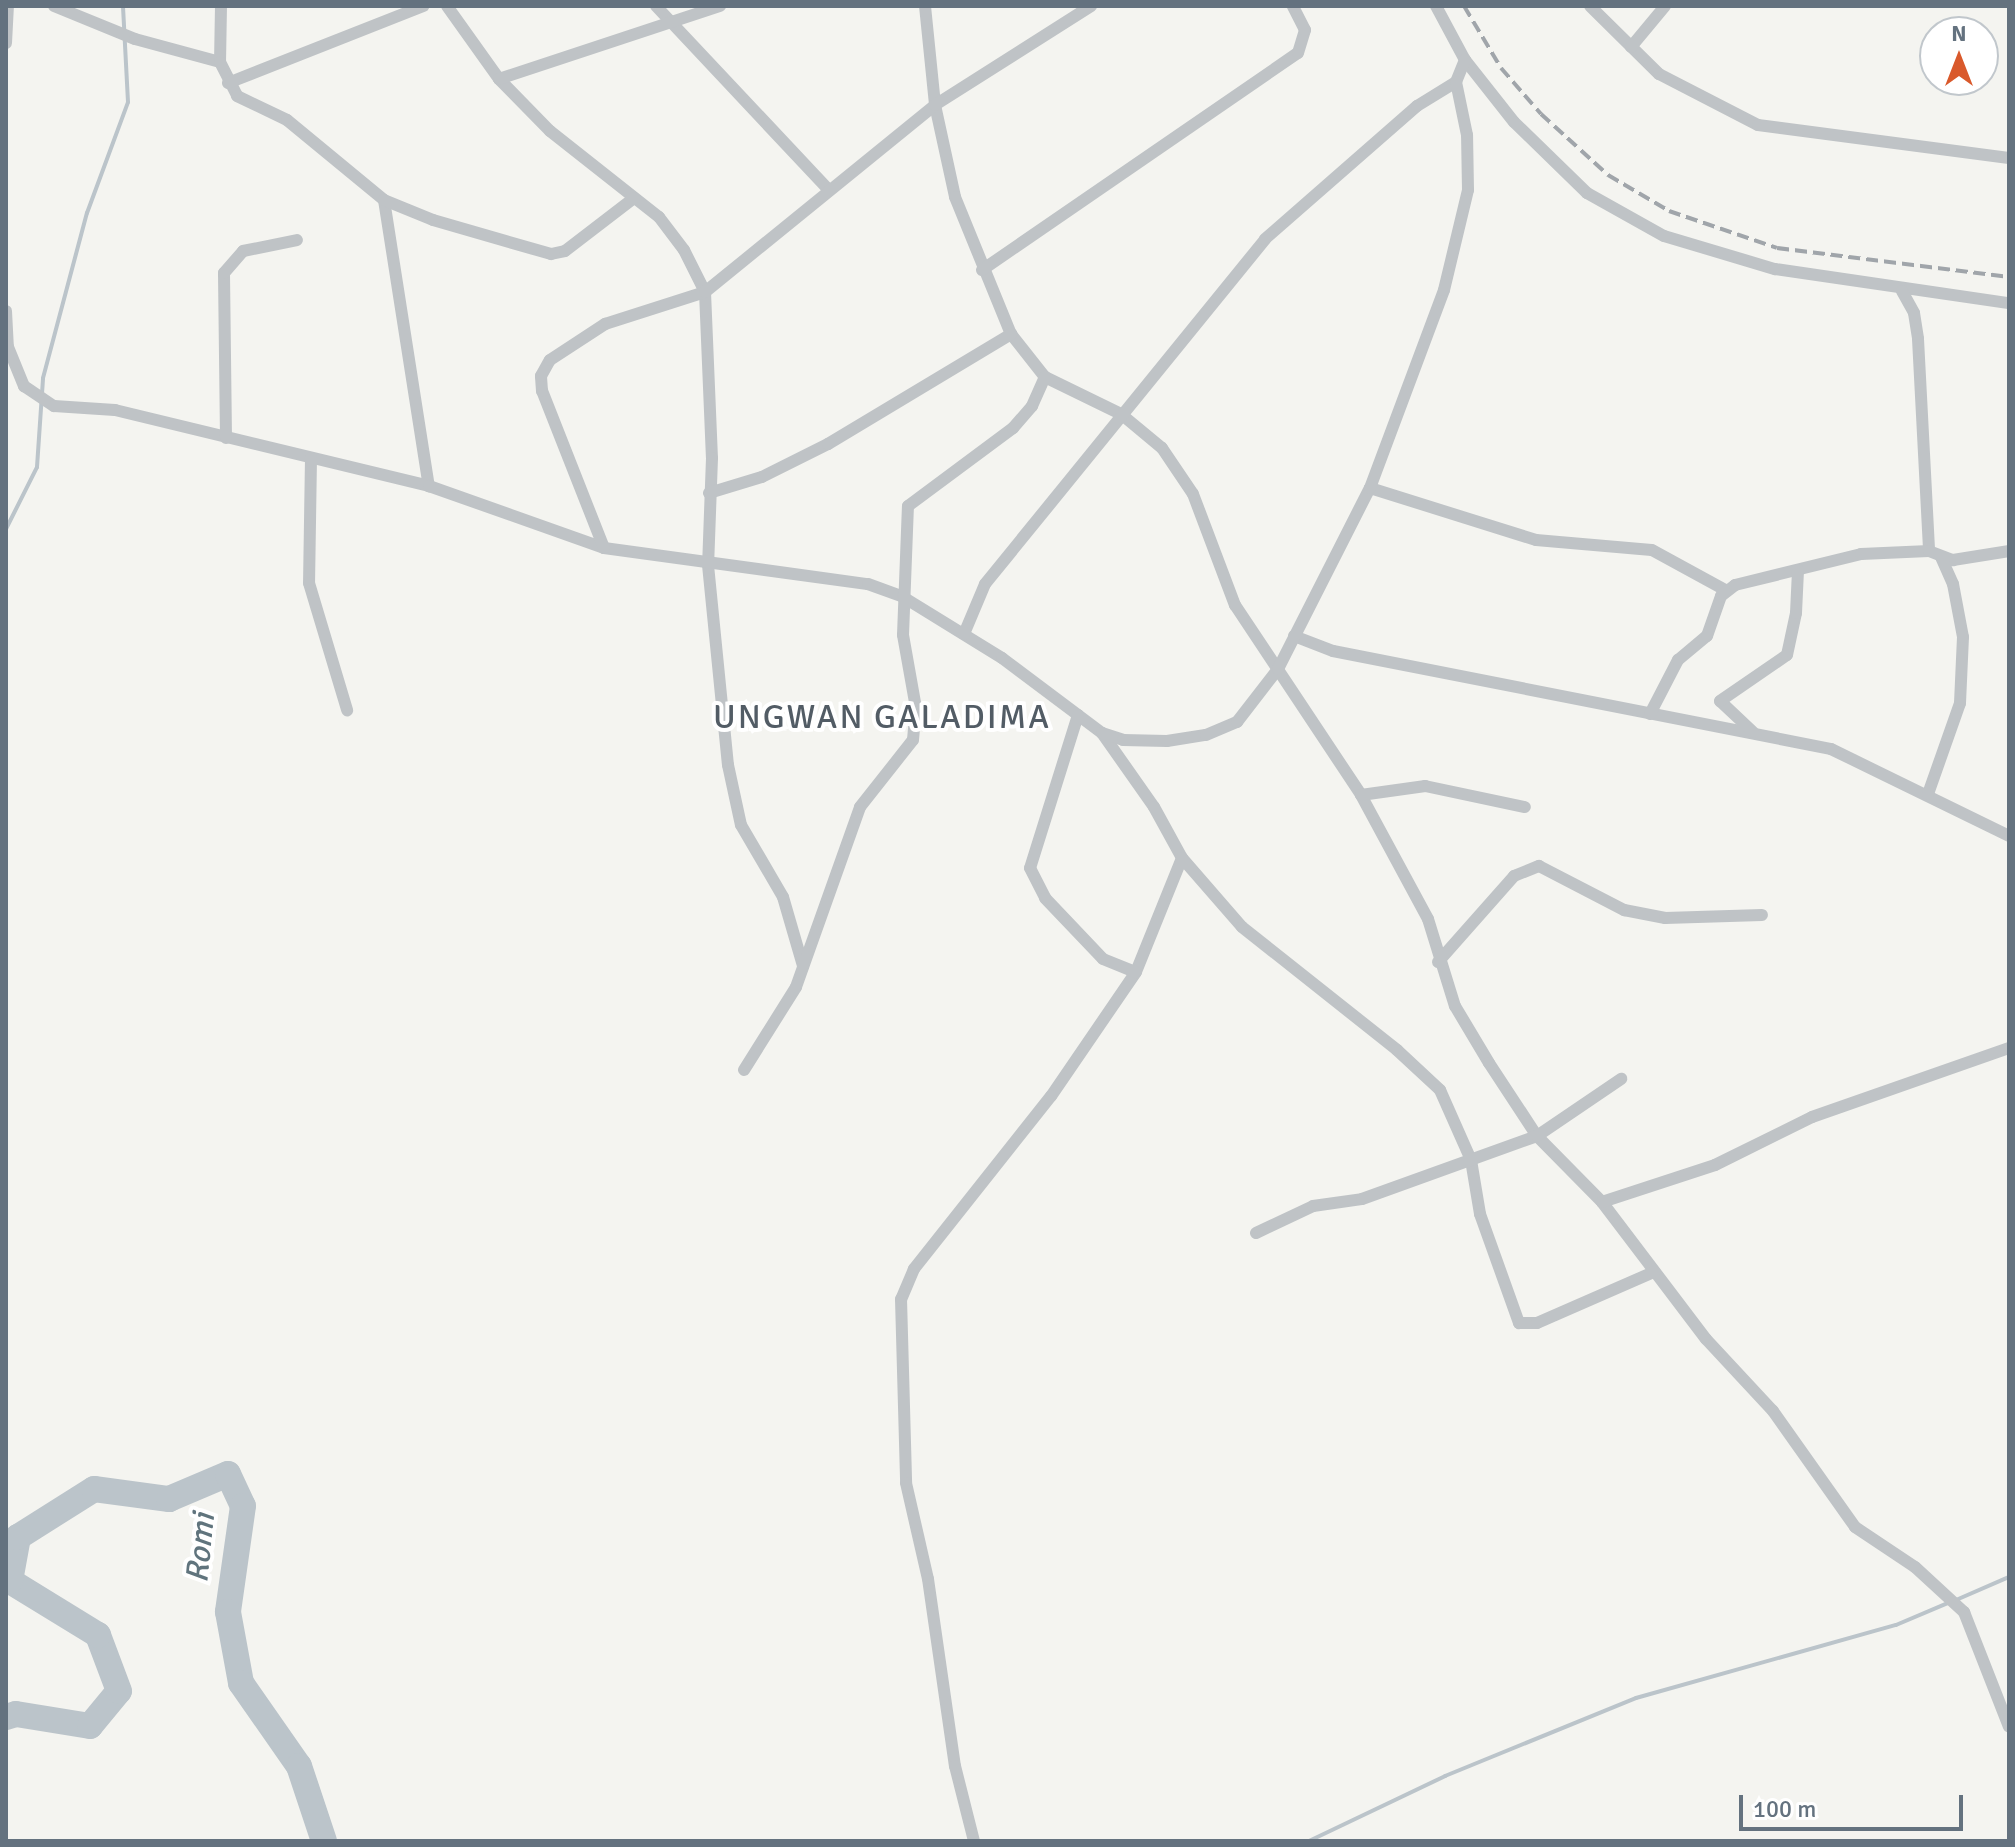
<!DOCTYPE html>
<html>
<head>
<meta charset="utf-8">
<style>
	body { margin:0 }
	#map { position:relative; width:2015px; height:1847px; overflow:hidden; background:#f4f4f0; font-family:Signika,sans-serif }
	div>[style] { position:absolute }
	.stream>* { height:4px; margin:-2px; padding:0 2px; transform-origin:2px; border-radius:2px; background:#bbc4ca }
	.river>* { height:26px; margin:-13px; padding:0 13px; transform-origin:13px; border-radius:13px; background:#bbc4ca }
	.minor>* { height:12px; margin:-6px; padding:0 6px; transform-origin:6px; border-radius:6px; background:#bfc3c6 }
	.rail>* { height:4px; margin-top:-2px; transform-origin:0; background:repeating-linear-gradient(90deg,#a0a5aa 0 12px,transparent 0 18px) }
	span { translate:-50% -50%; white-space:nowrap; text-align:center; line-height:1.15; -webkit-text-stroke:8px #fff; paint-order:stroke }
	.water-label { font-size:32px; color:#60747d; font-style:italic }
	.quarter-label { font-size:34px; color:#525c65; letter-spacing:2px }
	.frame { position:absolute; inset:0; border:8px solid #64727f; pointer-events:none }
	.north { position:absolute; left:1919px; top:16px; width:80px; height:80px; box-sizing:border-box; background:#fff; border:2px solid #c1c7cc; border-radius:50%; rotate:0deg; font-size:22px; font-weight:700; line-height:32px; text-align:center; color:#64727f }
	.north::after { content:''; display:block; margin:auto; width:28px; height:36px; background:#d9592b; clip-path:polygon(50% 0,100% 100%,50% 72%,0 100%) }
	.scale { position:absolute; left:1739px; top:1795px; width:224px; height:36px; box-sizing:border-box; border:4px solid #64727f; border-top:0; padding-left:10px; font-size:24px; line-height:28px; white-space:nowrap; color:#64727f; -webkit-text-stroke:6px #fff; paint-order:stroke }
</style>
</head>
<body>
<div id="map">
	<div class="stream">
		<i style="left:6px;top:529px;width:69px;rotate:-63.4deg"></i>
		<i style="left:37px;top:467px;width:89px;rotate:-86.1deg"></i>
		<i style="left:43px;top:378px;width:171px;rotate:-75.1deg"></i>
		<i style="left:87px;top:213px;width:118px;rotate:-69.7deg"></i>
		<i style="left:128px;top:102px;width:96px;rotate:-93deg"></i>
		<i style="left:1956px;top:1600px;width:58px;rotate:-23.5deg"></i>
		<i style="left:1309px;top:1841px;width:151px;rotate:-25.5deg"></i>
		<i style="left:1445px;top:1776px;width:206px;rotate:-22.2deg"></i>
		<i style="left:1636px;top:1698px;width:270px;rotate:-15.7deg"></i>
		<i style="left:1896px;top:1625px;width:56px;rotate:-22.9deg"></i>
	</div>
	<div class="river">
		<i style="left:6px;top:1717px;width:10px;rotate:-17deg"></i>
		<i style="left:16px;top:1714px;width:75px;rotate:9.2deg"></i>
		<i style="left:90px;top:1726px;width:45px;rotate:-50.4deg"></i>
		<i style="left:119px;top:1691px;width:60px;rotate:-110.6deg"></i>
		<i style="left:98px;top:1635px;width:103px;rotate:-148.5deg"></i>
		<i style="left:10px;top:1581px;width:45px;rotate:-79.7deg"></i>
		<i style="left:18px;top:1537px;width:90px;rotate:-32.3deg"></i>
		<i style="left:94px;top:1489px;width:76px;rotate:7.6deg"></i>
		<i style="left:169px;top:1499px;width:64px;rotate:-23deg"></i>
		<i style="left:228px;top:1474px;width:35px;rotate:65deg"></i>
		<i style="left:243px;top:1506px;width:107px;rotate:98.1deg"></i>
		<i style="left:228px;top:1612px;width:72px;rotate:79.6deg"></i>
		<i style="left:241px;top:1683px;width:101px;rotate:55.1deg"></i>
		<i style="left:299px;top:1766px;width:79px;rotate:71.6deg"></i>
	</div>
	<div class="minor">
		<i style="left:54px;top:6px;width:87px;rotate:22.2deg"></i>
		<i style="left:135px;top:39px;width:88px;rotate:15.1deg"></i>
		<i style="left:221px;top:6px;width:56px;rotate:91deg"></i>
		<i style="left:220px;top:62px;width:38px;rotate:63deg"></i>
		<i style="left:237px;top:96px;width:55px;rotate:25.6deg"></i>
		<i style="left:287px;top:120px;width:126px;rotate:39.5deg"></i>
		<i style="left:384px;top:200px;width:290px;rotate:81.1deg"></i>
		<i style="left:447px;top:6px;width:90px;rotate:54.5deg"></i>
		<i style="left:499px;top:79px;width:73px;rotate:45.6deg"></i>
		<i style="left:550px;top:131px;width:139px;rotate:38.3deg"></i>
		<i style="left:659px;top:217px;width:41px;rotate:52.9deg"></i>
		<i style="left:684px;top:250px;width:47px;rotate:63.4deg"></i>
		<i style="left:705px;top:292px;width:166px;rotate:87.6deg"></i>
		<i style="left:712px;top:458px;width:107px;rotate:92.1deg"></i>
		<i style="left:708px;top:565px;width:201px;rotate:84.3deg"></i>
		<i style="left:728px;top:765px;width:61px;rotate:77.8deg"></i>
		<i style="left:741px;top:825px;width:83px;rotate:59.7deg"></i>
		<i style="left:783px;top:897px;width:72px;rotate:73.8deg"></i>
		<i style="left:656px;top:6px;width:253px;rotate:46.8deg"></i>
		<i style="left:925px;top:6px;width:100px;rotate:84.2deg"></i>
		<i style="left:935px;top:105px;width:94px;rotate:77.7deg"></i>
		<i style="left:955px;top:197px;width:148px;rotate:67.8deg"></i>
		<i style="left:1011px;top:334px;width:55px;rotate:51.7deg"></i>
		<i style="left:1045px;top:377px;width:85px;rotate:26deg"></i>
		<i style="left:1121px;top:414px;width:53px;rotate:39.7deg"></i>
		<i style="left:1162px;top:448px;width:55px;rotate:56deg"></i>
		<i style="left:1193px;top:494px;width:119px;rotate:69.3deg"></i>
		<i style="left:1235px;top:605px;width:228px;rotate:56.4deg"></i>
		<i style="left:1361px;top:795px;width:141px;rotate:61.6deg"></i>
		<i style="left:1428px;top:919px;width:91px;rotate:72.8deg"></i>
		<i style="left:1455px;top:1006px;width:66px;rotate:59.2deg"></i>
		<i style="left:1489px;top:1063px;width:87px;rotate:56.7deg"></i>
		<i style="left:1537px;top:1136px;width:93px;rotate:45.4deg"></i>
		<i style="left:1602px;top:1202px;width:172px;rotate:52.8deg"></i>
		<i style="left:1706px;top:1339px;width:98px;rotate:47.1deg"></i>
		<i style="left:1773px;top:1411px;width:142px;rotate:54.7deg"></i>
		<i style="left:1855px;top:1527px;width:72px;rotate:33.7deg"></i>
		<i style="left:1915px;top:1567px;width:67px;rotate:42.6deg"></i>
		<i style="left:1964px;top:1612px;width:123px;rotate:68.6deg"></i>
		<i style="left:1436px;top:6px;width:61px;rotate:61.8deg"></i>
		<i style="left:1465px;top:60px;width:79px;rotate:51.7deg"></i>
		<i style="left:1514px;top:122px;width:102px;rotate:44.2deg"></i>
		<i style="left:1587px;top:193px;width:88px;rotate:29.2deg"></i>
		<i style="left:1664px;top:236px;width:116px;rotate:16.6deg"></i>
		<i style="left:1775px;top:269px;width:236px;rotate:8.3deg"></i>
		<i style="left:1590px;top:6px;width:97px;rotate:44.6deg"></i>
		<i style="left:1659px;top:74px;width:111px;rotate:27.3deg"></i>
		<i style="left:1758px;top:125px;width:253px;rotate:7.5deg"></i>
		<i style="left:6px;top:43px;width:37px;rotate:-87deg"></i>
		<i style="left:1631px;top:47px;width:53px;rotate:-50.3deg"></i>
		<i style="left:499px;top:79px;width:233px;rotate:-18.3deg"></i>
		<i style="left:228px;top:83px;width:210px;rotate:-21.5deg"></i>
		<i style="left:384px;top:200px;width:53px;rotate:22.2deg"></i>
		<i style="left:433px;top:220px;width:123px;rotate:16.1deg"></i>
		<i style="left:551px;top:254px;width:14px;rotate:-12deg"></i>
		<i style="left:565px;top:251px;width:87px;rotate:-37.5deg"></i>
		<i style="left:982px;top:270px;width:383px;rotate:-34.5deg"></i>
		<i style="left:1298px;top:53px;width:24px;rotate:-73deg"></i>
		<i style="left:1305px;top:30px;width:27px;rotate:-117deg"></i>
		<i style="left:1902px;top:291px;width:25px;rotate:61deg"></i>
		<i style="left:1914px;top:313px;width:26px;rotate:81deg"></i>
		<i style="left:1918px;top:339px;width:212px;rotate:87deg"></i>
		<i style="left:6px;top:311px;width:35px;rotate:87deg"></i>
		<i style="left:6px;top:342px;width:48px;rotate:67.8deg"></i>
		<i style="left:24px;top:386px;width:36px;rotate:34deg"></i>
		<i style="left:54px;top:406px;width:61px;rotate:3.8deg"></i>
		<i style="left:115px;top:410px;width:323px;rotate:13.6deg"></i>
		<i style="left:429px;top:486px;width:186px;rotate:19.5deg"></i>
		<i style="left:604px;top:548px;width:266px;rotate:7.8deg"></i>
		<i style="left:868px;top:584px;width:37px;rotate:20deg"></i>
		<i style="left:903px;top:597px;width:116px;rotate:31.6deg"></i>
		<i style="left:1002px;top:658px;width:125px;rotate:36.9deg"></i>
		<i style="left:1102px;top:733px;width:90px;rotate:54.9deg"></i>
		<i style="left:1154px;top:807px;width:58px;rotate:61.2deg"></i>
		<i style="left:1182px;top:858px;width:123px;rotate:112deg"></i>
		<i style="left:1136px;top:972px;width:150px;rotate:124.4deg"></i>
		<i style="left:1051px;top:1096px;width:221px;rotate:128.4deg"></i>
		<i style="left:914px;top:1269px;width:33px;rotate:113deg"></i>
		<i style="left:901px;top:1299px;width:184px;rotate:88.4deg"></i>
		<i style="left:906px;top:1483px;width:98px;rotate:77.1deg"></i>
		<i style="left:928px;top:1579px;width:189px;rotate:81.8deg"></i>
		<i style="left:955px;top:1766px;width:77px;rotate:75.8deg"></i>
		<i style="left:226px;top:438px;width:165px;rotate:-90.7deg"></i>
		<i style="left:224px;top:273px;width:29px;rotate:-49deg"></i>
		<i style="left:243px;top:251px;width:55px;rotate:-11.5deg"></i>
		<i style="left:311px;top:458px;width:125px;rotate:90.9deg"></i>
		<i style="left:309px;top:583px;width:133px;rotate:73.3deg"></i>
		<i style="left:1370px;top:488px;width:174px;rotate:17.4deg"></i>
		<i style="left:1536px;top:540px;width:116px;rotate:4.9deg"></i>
		<i style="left:1652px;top:550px;width:83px;rotate:28.7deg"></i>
		<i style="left:709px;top:493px;width:55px;rotate:-16.8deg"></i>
		<i style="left:762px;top:477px;width:74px;rotate:-26.6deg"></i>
		<i style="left:828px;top:444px;width:214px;rotate:-31deg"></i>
		<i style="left:604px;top:548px;width:169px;rotate:-111.5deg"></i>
		<i style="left:542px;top:391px;width:15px;rotate:-94deg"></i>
		<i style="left:541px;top:376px;width:18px;rotate:-61deg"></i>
		<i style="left:550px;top:360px;width:66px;rotate:-33.2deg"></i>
		<i style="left:605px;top:324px;width:105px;rotate:-17.7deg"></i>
		<i style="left:705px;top:292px;width:296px;rotate:-39.1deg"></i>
		<i style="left:935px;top:105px;width:185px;rotate:-32.4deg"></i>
		<i style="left:964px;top:634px;width:54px;rotate:-67.2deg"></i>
		<i style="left:985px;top:584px;width:444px;rotate:-50.9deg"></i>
		<i style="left:1265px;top:239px;width:202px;rotate:-41.2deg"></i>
		<i style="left:1417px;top:106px;width:46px;rotate:-31.6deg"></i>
		<i style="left:1456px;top:82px;width:24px;rotate:-68deg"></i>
		<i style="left:1294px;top:636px;width:42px;rotate:21deg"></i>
		<i style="left:1333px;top:651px;width:508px;rotate:11.13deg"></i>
		<i style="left:1831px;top:749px;width:198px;rotate:26deg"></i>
		<i style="left:1650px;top:714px;width:61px;rotate:-62.6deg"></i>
		<i style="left:1678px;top:660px;width:38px;rotate:-40deg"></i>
		<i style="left:1707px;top:636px;width:42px;rotate:-70.7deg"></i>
		<i style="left:1721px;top:596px;width:18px;rotate:-38deg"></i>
		<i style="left:1735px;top:585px;width:130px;rotate:-13.8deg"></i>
		<i style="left:1861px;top:554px;width:68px;rotate:-2.5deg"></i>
		<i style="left:1929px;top:551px;width:26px;rotate:21deg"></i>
		<i style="left:1953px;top:560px;width:57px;rotate:-9.1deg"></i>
		<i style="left:1078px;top:715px;width:160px;rotate:107.4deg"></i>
		<i style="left:1030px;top:868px;width:34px;rotate:63deg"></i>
		<i style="left:1045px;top:898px;width:84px;rotate:46.4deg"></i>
		<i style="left:1103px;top:959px;width:35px;rotate:22deg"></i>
		<i style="left:1753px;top:732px;width:45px;rotate:-136.8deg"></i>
		<i style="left:1720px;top:701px;width:81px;rotate:-34.5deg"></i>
		<i style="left:1787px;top:655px;width:43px;rotate:-77.9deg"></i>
		<i style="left:1796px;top:613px;width:43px;rotate:-87.3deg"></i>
		<i style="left:1102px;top:733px;width:22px;rotate:18deg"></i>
		<i style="left:1123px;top:740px;width:44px;rotate:1.3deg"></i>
		<i style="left:1167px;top:741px;width:39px;rotate:-9deg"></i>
		<i style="left:1206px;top:735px;width:34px;rotate:-23deg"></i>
		<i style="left:1237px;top:722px;width:67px;rotate:-52.3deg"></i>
		<i style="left:1278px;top:669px;width:203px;rotate:-63.1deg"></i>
		<i style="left:1370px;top:488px;width:211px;rotate:-69.5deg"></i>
		<i style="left:1444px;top:290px;width:103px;rotate:-76.5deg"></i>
		<i style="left:1468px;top:190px;width:55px;rotate:-91deg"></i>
		<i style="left:1467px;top:135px;width:54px;rotate:-101.7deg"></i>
		<i style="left:1928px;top:794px;width:96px;rotate:-70.6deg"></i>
		<i style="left:1960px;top:703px;width:66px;rotate:-87.4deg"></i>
		<i style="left:1963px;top:637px;width:54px;rotate:-100.7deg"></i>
		<i style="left:1953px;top:584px;width:30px;rotate:-114deg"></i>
		<i style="left:1361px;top:795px;width:65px;rotate:-8deg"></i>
		<i style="left:1425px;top:786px;width:102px;rotate:11.9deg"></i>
		<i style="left:1182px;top:858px;width:91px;rotate:49deg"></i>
		<i style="left:1242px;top:927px;width:198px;rotate:38.4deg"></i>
		<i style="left:1397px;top:1050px;width:59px;rotate:42.9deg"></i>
		<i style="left:1440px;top:1090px;width:77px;rotate:66.1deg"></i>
		<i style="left:1471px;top:1160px;width:55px;rotate:80.5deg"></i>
		<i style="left:1480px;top:1214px;width:116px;rotate:70.3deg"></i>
		<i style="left:1519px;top:1323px;width:18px"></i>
		<i style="left:1537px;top:1323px;width:128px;rotate:-23.6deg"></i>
		<i style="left:1438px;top:962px;width:115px;rotate:-48.5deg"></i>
		<i style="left:1514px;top:876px;width:27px;rotate:-22deg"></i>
		<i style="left:1539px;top:866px;width:96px;rotate:27.4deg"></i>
		<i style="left:1624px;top:910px;width:42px;rotate:11deg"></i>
		<i style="left:1665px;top:918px;width:97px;rotate:-1.8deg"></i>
		<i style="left:744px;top:1070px;width:98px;rotate:-57.9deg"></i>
		<i style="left:796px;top:987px;width:191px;rotate:-70.4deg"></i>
		<i style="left:860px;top:807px;width:85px;rotate:-51.7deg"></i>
		<i style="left:913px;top:740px;width:32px;rotate:-85deg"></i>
		<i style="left:916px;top:708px;width:74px;rotate:-100.1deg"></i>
		<i style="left:903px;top:635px;width:129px;rotate:-87.8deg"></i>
		<i style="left:908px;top:506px;width:131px;rotate:-36.6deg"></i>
		<i style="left:1013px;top:428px;width:29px;rotate:-49deg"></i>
		<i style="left:1032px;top:406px;width:32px;rotate:-66deg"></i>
		<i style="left:1602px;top:1202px;width:119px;rotate:-18.1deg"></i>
		<i style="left:1715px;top:1165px;width:108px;rotate:-26.3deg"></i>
		<i style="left:1812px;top:1117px;width:209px;rotate:-19.3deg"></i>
		<i style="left:1256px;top:1233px;width:63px;rotate:-25.3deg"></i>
		<i style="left:1313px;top:1206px;width:49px;rotate:-8.1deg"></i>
		<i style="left:1362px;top:1199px;width:186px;rotate:-19.8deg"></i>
		<i style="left:1537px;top:1136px;width:102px;rotate:-34.2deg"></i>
	</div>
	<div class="rail">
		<i style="left:1464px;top:6px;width:72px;rotate:59.2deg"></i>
		<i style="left:1501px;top:68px;width:61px;rotate:49deg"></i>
		<i style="left:1541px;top:114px;width:91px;rotate:42.3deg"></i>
		<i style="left:1608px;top:175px;width:71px;rotate:30.5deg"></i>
		<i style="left:1669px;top:211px;width:114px;rotate:18.9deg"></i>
		<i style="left:1777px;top:248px;width:234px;rotate:7.1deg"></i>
	</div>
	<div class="water-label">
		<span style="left:201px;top:1548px;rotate:-84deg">Romi</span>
	</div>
	<div class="quarter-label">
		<span style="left:882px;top:718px">UNGWAN GALADIMA</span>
	</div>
	<div class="frame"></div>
	<div class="north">N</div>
	<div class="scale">100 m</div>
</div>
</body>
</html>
